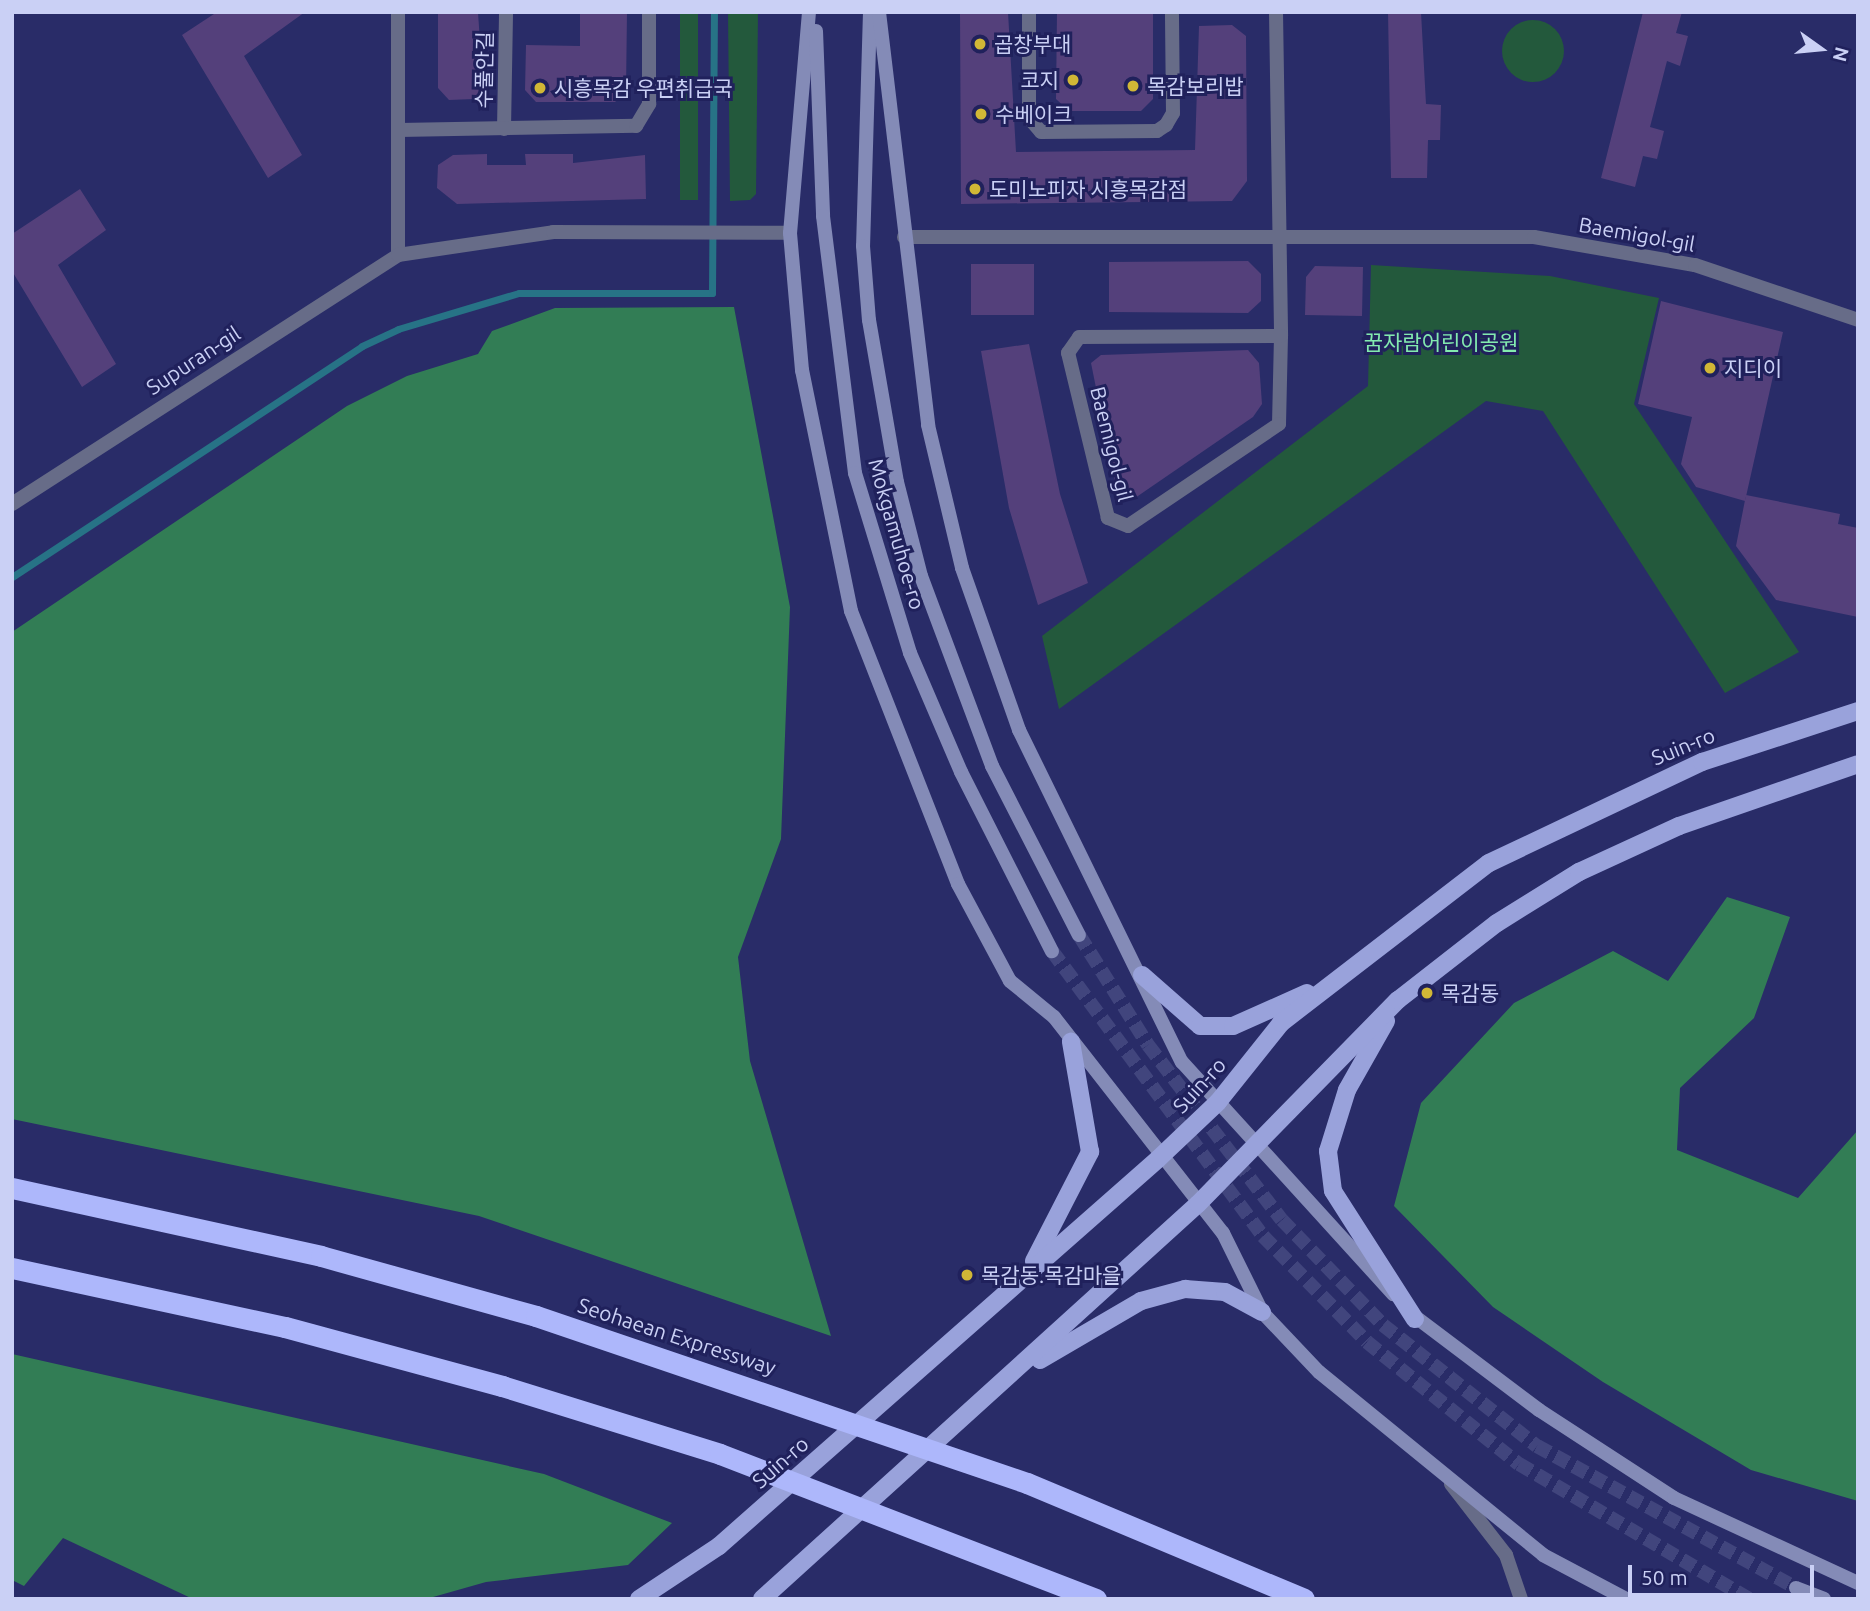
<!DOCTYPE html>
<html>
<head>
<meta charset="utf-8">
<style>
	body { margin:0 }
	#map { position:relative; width:1870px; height:1611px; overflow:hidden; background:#292c68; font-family:Ubuntu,"Noto Sans KR",sans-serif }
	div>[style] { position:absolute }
	.green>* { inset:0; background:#23593c; transform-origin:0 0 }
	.round { border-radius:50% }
	.forest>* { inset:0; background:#327d55 }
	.stream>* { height:7px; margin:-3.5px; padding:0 3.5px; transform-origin:3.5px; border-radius:3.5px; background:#277386 }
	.building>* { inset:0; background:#54407b; transform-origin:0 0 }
	.secondary-tunnel>* { height:14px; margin-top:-7px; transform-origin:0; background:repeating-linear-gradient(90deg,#41457d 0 14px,transparent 0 21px) }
	.minor>* { height:14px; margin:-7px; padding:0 7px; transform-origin:7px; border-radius:7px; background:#676c88 }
	.tertiary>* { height:14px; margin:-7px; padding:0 7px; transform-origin:7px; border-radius:7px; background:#676c88 }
	.secondary>* { height:14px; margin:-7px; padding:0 7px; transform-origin:7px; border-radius:7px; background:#848bb7 }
	.primary>* { height:18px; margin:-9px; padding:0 9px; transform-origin:9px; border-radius:9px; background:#99a2db }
	.motorway>* { height:21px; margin:-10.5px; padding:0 10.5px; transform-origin:10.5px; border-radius:10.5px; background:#adb7fb }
	.dots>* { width:19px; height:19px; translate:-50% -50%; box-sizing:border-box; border:4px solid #20215c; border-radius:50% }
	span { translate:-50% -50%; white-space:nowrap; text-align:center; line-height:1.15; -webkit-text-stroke:6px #20215c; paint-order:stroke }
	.poi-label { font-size:21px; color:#cad0f5 }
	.left { translate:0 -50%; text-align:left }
	.right { translate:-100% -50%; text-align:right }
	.street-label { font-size:21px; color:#cad0f5 }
	.park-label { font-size:21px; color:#83eaaf }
	.frame { position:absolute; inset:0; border:14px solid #cad0f5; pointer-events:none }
	.north { position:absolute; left:1786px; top:14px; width:70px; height:70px; -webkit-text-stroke:5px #20215c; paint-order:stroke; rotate:105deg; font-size:19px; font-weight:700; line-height:28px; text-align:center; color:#cad0f5 }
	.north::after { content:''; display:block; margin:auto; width:24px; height:32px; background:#cad0f5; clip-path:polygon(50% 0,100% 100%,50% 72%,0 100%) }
	.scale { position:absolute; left:1628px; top:1565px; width:186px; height:32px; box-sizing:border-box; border:4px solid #cad0f5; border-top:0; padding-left:9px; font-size:21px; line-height:24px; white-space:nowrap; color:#cad0f5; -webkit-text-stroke:5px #20215c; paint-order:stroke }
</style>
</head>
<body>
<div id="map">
	<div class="green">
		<i style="left:680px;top:12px;width:18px;height:188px"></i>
		<i style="clip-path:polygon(728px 12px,758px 12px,756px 194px,750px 200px,730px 201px)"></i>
		<i class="round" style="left:1502px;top:20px;width:62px;height:62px"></i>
		<i style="clip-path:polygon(1371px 265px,1550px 276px,1659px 298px,1634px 404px,1799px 652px,1725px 693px,1543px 411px,1486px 401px,1059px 709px,1042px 636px,1368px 386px)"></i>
	</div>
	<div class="forest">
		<i style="clip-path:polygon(734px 307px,790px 607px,781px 839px,738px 957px,750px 1061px,831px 1336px,479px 1216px,12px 1119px,12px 632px,347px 406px,407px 376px,478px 354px,492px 331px,555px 308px)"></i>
		<i style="clip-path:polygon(1727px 897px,1790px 917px,1754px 1018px,1680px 1088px,1677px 1150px,1798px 1198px,1858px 1130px,1858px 1501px,1751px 1470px,1603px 1382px,1493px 1307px,1394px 1206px,1421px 1103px,1514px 1003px,1613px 951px,1668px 981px)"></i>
		<i style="clip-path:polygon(12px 1354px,544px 1474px,672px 1523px,628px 1565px,486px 1582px,426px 1599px,193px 1599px,63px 1538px,24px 1586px,12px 1580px)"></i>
	</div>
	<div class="stream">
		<i style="left:12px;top:577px;width:419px;rotate:-33.4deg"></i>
		<i style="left:362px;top:346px;width:40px;rotate:-25deg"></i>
		<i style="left:398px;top:329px;width:126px;rotate:-16.6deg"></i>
		<i style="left:519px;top:293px;width:193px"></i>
		<i style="left:712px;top:293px;width:281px;rotate:-89.6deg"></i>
	</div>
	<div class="building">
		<i style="clip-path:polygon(217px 12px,305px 12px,244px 56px,302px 155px,268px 178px,182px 35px)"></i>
		<i style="clip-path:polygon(438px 12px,478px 12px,483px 88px,474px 99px,449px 100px,438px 88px)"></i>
		<i style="clip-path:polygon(580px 12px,627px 12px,626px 91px,615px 102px,536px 102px,525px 90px,526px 45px,580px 46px)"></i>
		<i style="clip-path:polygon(960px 12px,1008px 12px,1016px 152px,1195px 150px,1199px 26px,1232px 25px,1246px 36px,1247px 181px,1232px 201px,961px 204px)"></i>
		<i style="clip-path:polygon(1057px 12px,1153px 12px,1153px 99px,1141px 111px,1069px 111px,1056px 99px)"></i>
		<i style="clip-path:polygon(1388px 12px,1421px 12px,1426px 104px,1441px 105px,1440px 140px,1428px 140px,1427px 178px,1391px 178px)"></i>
		<i style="clip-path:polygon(1643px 12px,1682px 12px,1676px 33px,1688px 36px,1680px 66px,1667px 61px,1650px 127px,1664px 131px,1657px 159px,1643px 156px,1635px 187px,1601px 178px)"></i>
		<i style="clip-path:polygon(487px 154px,487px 165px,526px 165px,525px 154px,573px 154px,573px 163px,645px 155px,646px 199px,457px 204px,437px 188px,438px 165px,453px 155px)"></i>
		<i style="clip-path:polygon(80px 189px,106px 230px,58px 265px,116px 364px,82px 387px,12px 271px,12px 234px)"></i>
		<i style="clip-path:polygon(1248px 261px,1261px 274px,1261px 301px,1248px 313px,1109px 312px,1109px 262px)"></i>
		<i style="left:971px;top:264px;width:63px;height:51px"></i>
		<i style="clip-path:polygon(1315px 266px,1363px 267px,1362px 316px,1305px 315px,1306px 277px)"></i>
		<i style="clip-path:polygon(1661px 301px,1783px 332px,1745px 501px,1696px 487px,1681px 464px,1692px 417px,1638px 404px)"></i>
		<i style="clip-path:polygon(1029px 344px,1060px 494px,1088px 583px,1038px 605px,1009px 508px,981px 351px)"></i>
		<i style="clip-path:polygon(1248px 350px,1259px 363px,1262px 404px,1253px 417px,1135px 498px,1117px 492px,1091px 363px,1101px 355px)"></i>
		<i style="clip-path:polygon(1746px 495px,1840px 514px,1838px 524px,1858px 528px,1858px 617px,1776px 600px,1736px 546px)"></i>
	</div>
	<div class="secondary-tunnel">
		<i style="left:1079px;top:935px;width:130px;rotate:57.9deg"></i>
		<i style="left:1148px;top:1045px;width:220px;rotate:52.6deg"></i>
		<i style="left:1282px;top:1220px;width:146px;rotate:46.1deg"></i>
		<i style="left:1383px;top:1325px;width:196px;rotate:38.2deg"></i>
		<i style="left:1537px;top:1446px;width:295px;rotate:28.7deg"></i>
		<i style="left:1052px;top:951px;width:355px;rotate:53.5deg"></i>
		<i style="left:1263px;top:1236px;width:148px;rotate:45.5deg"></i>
		<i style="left:1367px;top:1342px;width:195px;rotate:38.8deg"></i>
		<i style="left:1519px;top:1464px;width:267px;rotate:30.4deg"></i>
	</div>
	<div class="minor">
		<i style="left:1029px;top:12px;width:106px;rotate:90deg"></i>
		<i style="left:1029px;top:118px;width:18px;rotate:49deg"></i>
		<i style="left:1041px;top:132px;width:116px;rotate:-0.5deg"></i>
		<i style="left:1157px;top:131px;width:11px;rotate:-34deg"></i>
		<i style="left:1166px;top:125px;width:14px;rotate:-60deg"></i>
		<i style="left:1173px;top:113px;width:101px;rotate:-90.6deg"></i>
		<i style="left:1276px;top:12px;width:324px;rotate:89.1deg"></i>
		<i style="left:1281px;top:336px;width:88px;rotate:91.3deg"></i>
		<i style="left:1279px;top:424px;width:182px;rotate:146deg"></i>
		<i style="left:1128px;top:526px;width:22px;rotate:-158deg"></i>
		<i style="left:1108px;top:518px;width:170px;rotate:-103.6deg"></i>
		<i style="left:1068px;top:353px;width:19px;rotate:-55deg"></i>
		<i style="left:1079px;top:337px;width:202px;rotate:-0.3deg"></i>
		<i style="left:504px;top:129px;width:117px;rotate:-89deg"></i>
		<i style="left:399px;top:130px;width:237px;rotate:-1deg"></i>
		<i style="left:636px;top:126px;width:26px;rotate:-59deg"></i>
		<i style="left:649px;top:104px;width:92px;rotate:-90deg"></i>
		<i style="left:904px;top:237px;width:630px"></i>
		<i style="left:1534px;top:237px;width:163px;rotate:9.9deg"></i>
		<i style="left:1695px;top:265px;width:172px;rotate:18.6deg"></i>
		<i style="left:398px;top:255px;width:243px;rotate:-90deg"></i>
		<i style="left:12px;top:504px;width:459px;rotate:-32.8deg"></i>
		<i style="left:398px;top:255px;width:157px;rotate:-8.4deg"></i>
		<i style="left:553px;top:232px;width:237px;rotate:0.2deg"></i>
	</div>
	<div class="tertiary">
		<i style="left:1451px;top:1484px;width:90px;rotate:52.2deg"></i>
		<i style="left:1506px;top:1555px;width:46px;rotate:71.2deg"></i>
	</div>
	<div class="secondary">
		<i style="left:809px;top:12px;width:222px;rotate:94.9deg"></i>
		<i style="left:790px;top:233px;width:138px;rotate:85deg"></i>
		<i style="left:802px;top:370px;width:246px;rotate:78.5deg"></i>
		<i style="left:851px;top:611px;width:293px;rotate:68.6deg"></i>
		<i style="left:958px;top:884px;width:110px;rotate:61.8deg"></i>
		<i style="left:1010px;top:981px;width:57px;rotate:39.3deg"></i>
		<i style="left:1054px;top:1017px;width:274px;rotate:52deg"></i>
		<i style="left:1223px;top:1233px;width:88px;rotate:63.7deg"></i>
		<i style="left:1262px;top:1312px;width:83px;rotate:46.5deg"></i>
		<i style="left:1319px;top:1372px;width:289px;rotate:39.2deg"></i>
		<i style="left:1543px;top:1555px;width:94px;rotate:27.9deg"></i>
		<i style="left:870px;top:12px;width:234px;rotate:91.7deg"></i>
		<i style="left:863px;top:246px;width:74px;rotate:85.4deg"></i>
		<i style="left:869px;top:320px;width:164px;rotate:80.2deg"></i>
		<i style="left:897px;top:482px;width:97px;rotate:75.7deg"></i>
		<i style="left:921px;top:576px;width:203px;rotate:69.5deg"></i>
		<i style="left:992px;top:766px;width:190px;rotate:62.8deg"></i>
		<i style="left:879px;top:12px;width:416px;rotate:83.2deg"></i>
		<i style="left:928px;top:425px;width:147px;rotate:76.6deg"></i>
		<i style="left:962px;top:568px;width:172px;rotate:70.6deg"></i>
		<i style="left:1019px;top:730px;width:370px;rotate:63.9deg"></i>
		<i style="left:1182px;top:1062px;width:314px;rotate:47.7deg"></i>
		<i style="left:816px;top:31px;width:185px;rotate:87.8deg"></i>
		<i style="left:823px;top:216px;width:259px;rotate:82.9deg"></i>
		<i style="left:855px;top:473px;width:188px;rotate:73deg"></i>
		<i style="left:910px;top:653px;width:129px;rotate:66.8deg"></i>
		<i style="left:961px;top:772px;width:201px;rotate:63.1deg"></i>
		<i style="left:1409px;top:1312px;width:163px;rotate:37deg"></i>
		<i style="left:1539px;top:1410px;width:161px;rotate:33.1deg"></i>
		<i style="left:1674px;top:1498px;width:203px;rotate:24.8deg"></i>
		<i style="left:1796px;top:1588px;width:30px;rotate:21deg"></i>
	</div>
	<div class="primary">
		<i style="left:1142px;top:975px;width:77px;rotate:41.3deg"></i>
		<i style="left:1200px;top:1026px;width:33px"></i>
		<i style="left:1233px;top:1026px;width:81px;rotate:-24deg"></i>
		<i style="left:1386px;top:1021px;width:79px;rotate:119.5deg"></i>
		<i style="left:1347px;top:1090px;width:64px;rotate:107.3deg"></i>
		<i style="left:1328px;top:1151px;width:40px;rotate:82.9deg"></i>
		<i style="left:1333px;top:1191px;width:152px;rotate:57.4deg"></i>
		<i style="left:1034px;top:1261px;width:123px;rotate:-62.8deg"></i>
		<i style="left:1090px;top:1152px;width:112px;rotate:-99.8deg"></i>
		<i style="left:1040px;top:1360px;width:117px;rotate:-30.3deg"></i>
		<i style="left:1141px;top:1301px;width:46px;rotate:-15.3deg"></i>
		<i style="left:1185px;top:1289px;width:40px;rotate:4.3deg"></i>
		<i style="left:1225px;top:1292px;width:42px;rotate:28.4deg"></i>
		<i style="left:639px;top:1599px;width:96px;rotate:-33.5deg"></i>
		<i style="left:719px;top:1546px;width:585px;rotate:-41.4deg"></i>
		<i style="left:1158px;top:1159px;width:83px;rotate:-43.5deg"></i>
		<i style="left:1218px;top:1102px;width:101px;rotate:-51.4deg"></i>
		<i style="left:1281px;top:1023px;width:262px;rotate:-37.6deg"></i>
		<i style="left:1489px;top:863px;width:236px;rotate:-25.4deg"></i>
		<i style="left:1702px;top:762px;width:164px;rotate:-18.1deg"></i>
		<i style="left:762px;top:1599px;width:588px;rotate:-42.18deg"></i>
		<i style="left:1198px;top:1204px;width:286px;rotate:-45.6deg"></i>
		<i style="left:1398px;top:1000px;width:125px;rotate:-37.9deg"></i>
		<i style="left:1497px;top:923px;width:97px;rotate:-31.9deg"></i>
		<i style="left:1579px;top:872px;width:110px;rotate:-24.7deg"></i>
		<i style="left:1679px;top:826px;width:189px;rotate:-19.1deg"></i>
	</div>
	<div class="motorway">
		<i style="left:12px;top:1188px;width:316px;rotate:12.4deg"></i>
		<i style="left:321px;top:1256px;width:223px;rotate:15.6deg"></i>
		<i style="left:536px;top:1316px;width:519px;rotate:18.78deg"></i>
		<i style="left:1027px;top:1483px;width:300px;rotate:22.7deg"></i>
		<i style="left:12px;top:1268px;width:279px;rotate:12.2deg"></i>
		<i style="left:285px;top:1327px;width:225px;rotate:15.2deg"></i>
		<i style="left:502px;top:1386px;width:228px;rotate:17.3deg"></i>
		<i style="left:720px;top:1454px;width:403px;rotate:21.1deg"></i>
	</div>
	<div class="dots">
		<i style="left:980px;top:44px;background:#d1b736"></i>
		<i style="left:1073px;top:80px;background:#d1b736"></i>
		<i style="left:1133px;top:86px;background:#d1b736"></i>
		<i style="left:540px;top:88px;background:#d1b736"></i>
		<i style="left:981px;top:114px;background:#d1b736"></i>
		<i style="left:975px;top:189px;background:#d1b736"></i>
		<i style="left:1710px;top:368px;background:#d1b736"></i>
		<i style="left:1427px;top:993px;background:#d1b736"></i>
		<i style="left:967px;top:1275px;background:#d1b736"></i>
	</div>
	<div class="poi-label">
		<span class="left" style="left:994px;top:44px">곱창부대</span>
		<span class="right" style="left:1059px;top:80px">코지</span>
		<span class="left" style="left:1147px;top:86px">목감보리밥</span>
		<span class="left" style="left:554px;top:88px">시흥목감 우편취급국</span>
		<span class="left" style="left:995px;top:114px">수베이크</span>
		<span class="left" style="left:989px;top:189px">도미노피자 시흥목감점</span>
		<span class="left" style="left:1724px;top:368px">지디이</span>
		<span class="left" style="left:1441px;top:993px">목감동</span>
		<span class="left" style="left:981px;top:1275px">목감동.목감마을</span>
	</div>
	<div class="street-label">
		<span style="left:484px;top:70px;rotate:-89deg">수풀안길</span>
		<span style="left:1637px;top:234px;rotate:10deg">Baemigol-gil</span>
		<span style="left:193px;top:360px;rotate:-33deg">Supuran-gil</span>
		<span style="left:1112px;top:444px;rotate:76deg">Baemigol-gil</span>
		<span style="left:897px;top:534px;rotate:74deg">Mokgamuhoe-ro</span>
		<span style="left:1683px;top:746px;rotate:-22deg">Suin-ro</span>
		<span style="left:1199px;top:1085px;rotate:-47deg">Suin-ro</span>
		<span style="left:677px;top:1336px;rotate:18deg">Seohaean Expressway</span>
		<span style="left:780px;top:1462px;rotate:-41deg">Suin-ro</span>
	</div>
	<div class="park-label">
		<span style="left:1441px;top:342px">꿈자람어린이공원</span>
	</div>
	<div class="frame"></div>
	<div class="north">N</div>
	<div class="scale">50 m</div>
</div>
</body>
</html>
